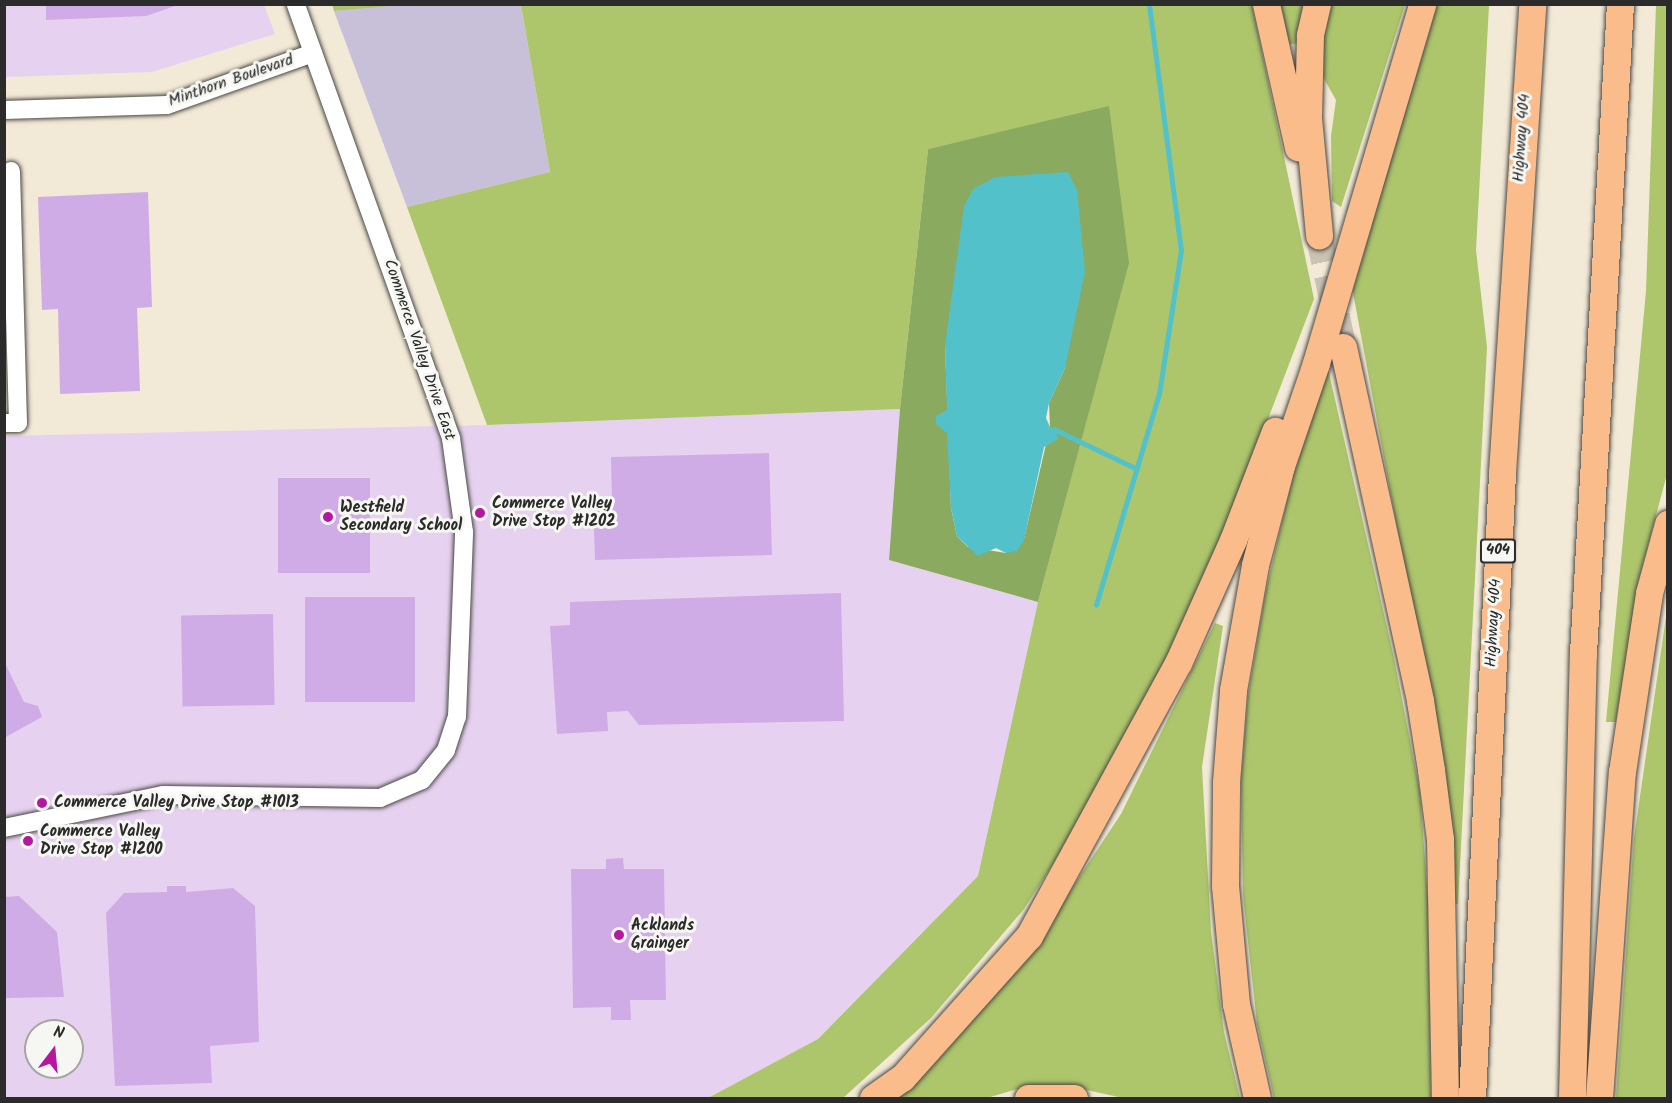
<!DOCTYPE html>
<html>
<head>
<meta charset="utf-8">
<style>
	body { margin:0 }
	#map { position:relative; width:1672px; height:1103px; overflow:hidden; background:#f2e9d6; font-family:Kalam,sans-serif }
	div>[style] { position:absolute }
	.built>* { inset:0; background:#e6d2f0 }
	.industrial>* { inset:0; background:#c8bfd8 }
	.green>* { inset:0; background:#adc56b }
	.forest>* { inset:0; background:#8aaa5f }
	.water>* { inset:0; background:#53c1ca }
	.stream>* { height:4.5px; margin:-2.25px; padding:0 2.25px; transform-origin:2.25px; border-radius:2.25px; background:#53c1ca }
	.building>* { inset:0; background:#d0ace6; transform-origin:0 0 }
	.highway-tunnel>* { height:27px; margin-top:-13.5px; transform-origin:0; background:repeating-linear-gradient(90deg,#cac3b4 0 27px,transparent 0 41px) }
	.roads { filter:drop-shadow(0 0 2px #494845) drop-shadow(0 0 2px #494845) }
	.minor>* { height:18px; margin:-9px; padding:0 9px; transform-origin:9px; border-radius:9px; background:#fff }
	.highway>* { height:27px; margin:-13.5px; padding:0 13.5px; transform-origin:13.5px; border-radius:13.5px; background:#f9bc8a }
	.dots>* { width:16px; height:16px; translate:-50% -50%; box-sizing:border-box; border:3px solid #f6f6f2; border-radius:50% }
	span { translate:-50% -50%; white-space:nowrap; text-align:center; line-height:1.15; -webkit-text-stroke:6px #f6f6f2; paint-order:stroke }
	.shield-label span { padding:2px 4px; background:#f6f6f2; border:2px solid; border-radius:4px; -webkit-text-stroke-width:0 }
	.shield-label { font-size:15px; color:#2b2b2b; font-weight:700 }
	.street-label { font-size:16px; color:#2b2b2b }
	.poi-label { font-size:16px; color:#2b2b2b; font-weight:700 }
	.left { translate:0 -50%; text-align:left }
	.frame { position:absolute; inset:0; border:6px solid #2b2b2b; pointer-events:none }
	.north { position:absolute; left:24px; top:1019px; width:60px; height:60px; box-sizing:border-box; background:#f6f6f2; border:2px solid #a5a5a2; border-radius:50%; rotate:16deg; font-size:16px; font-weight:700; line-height:24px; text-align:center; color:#2b2b2b }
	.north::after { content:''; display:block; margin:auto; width:21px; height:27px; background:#b5179e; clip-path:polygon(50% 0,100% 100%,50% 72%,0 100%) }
</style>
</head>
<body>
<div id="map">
	<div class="built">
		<i style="clip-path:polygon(4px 5px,264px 5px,275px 34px,152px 72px,5px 77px)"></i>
		<i style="clip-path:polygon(evenodd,900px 409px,889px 560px,1038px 602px,978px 876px,818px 1039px,708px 1098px,5px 1098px,4px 436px,487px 425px,900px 409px,36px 1031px,72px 1031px,72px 1067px,36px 1067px,36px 1031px)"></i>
	</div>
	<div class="industrial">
		<i style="clip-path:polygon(400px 4px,521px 5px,550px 172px,407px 207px,334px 11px)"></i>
	</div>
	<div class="green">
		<i style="clip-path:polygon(332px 4px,400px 4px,400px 5px,334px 11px)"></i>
		<i style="clip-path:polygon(521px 5px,1252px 5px,1314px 299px,1245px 479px,1188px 614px,1106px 781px,1024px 909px,931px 1018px,843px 1098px,708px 1098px,818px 1039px,978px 876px,1038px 602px,1089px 411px,1109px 107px,928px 149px,900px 409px,487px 425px,407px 207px,550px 172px)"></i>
		<i style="clip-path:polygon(1275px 5px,1304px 5px,1300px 43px,1284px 45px)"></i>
		<i style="clip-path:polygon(1325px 5px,1405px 5px,1341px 207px,1332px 201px,1331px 136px,1336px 100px,1318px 68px)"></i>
		<i style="clip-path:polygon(1435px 5px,1489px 5px,1476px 250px,1487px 347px,1458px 904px,1448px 904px,1415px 623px,1350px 277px)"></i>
		<i style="clip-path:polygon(1656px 5px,1667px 5px,1667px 474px,1638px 583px,1616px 722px,1606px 722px,1646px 291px)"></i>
		<i style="clip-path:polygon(1326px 360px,1394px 658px,1420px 792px,1428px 901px,1431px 1098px,1274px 1098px,1257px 1024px,1243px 896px,1241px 780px,1248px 696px,1265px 595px,1297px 458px)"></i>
		<i style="clip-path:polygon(1667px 610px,1667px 1098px,1616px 1098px,1634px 838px)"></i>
		<i style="clip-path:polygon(1215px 623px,1223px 626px,1202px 767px,1211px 931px,1224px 1032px,1240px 1098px,1123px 1098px,1073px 1087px,1017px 1089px,987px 1098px,884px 1098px,1064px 900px,1121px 814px)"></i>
	</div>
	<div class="forest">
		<i style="clip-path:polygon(evenodd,1109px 106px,1129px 263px,1038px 602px,889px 560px,900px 409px,928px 149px,1109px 106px,1077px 190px,1065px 368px,1049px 403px,1050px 427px,1024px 539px,1006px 553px,968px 547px,957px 536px,951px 508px,945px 345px,1077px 190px)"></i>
	</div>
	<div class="water">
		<i style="clip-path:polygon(1068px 172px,1077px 190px,1085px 271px,1065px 368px,1049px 403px,1046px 418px,1050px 427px,1057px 429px,1058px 439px,1044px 447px,1024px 540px,1017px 551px,1006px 553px,996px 548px,978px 556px,957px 536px,951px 508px,947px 433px,936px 424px,936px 416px,947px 410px,945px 345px,964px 206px,973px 189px,995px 177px)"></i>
	</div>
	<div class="stream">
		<i style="left:1054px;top:429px;width:92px;rotate:25.7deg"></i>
		<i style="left:1096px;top:605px;width:220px;rotate:-73.4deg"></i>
		<i style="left:1159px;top:394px;width:145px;rotate:-81.3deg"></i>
		<i style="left:1181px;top:251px;width:249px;rotate:-97.4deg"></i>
	</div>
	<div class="building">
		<i style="clip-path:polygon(46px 4px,175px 4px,175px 6px,146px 16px,46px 20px)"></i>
		<i style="clip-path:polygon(148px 192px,152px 307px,137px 308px,140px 391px,60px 394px,58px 309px,42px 310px,38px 197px)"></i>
		<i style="clip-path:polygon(769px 453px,772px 555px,595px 560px,593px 501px,612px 500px,611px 457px)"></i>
		<i style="left:278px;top:478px;width:92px;height:95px"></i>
		<i style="clip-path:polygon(841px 593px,844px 721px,639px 725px,628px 711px,607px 712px,608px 731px,557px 734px,550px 626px,570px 625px,570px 602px)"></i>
		<i style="left:305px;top:597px;width:110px;height:105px"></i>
		<i style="left:273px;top:614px;width:91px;height:92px;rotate:89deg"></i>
		<i style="clip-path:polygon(4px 661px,24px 702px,38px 706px,42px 717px,4px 738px)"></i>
		<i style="clip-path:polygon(623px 858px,624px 869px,664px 869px,666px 1000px,630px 1000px,631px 1020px,611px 1020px,611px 1007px,573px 1008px,571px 869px,606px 869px,606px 859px)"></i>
		<i style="clip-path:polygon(167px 886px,186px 886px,186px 892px,233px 888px,255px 906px,259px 1042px,210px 1046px,212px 1083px,115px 1086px,106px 913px,124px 893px,167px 892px)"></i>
		<i style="clip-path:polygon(19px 896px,57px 932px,64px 997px,4px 998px,4px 897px)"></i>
	</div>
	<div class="highway-tunnel">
		<i style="left:1319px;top:235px;width:115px;rotate:77.9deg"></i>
	</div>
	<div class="roads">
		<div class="minor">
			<i style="left:4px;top:110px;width:163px;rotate:-1.8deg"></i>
			<i style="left:167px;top:105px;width:155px;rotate:-19.6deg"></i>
			<i style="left:4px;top:423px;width:14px"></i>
			<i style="left:18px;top:423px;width:252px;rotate:-91.6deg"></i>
			<i style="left:4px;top:828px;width:162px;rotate:-11.7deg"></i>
			<i style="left:163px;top:795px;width:217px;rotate:0.8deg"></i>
			<i style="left:380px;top:798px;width:46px;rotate:-23.2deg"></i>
			<i style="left:422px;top:780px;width:38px;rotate:-51deg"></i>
			<i style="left:446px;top:750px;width:35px;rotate:-72deg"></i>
			<i style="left:457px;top:717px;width:185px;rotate:-87.8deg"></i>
			<i style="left:464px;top:532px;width:95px;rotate:-97.9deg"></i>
			<i style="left:451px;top:438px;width:461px;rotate:-109.7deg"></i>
		</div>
		<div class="highway">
			<i style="left:1266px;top:4px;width:147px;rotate:77.4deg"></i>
			<i style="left:1317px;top:4px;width:32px;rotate:103deg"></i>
			<i style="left:1310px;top:35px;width:83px;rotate:91.4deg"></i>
			<i style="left:1308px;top:118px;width:118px;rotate:84.6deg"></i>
			<i style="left:1343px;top:347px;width:362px;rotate:77.7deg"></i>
			<i style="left:1420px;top:701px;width:70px;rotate:80.9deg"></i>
			<i style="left:1431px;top:770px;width:70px;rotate:82.6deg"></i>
			<i style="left:1440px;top:839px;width:259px;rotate:88.9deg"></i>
			<i style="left:873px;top:1098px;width:35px;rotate:-35deg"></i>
			<i style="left:902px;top:1078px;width:191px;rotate:-48.2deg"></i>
			<i style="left:1029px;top:936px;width:311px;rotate:-61.4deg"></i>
			<i style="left:1178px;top:663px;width:135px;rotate:-65.9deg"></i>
			<i style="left:1233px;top:540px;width:117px;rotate:-68.9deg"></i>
			<i style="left:1028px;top:1098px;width:46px"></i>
			<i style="left:1257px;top:1098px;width:96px;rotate:-102.6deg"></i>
			<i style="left:1236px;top:1004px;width:119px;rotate:-95.3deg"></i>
			<i style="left:1225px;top:886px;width:104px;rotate:-89.4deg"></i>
			<i style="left:1226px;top:782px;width:92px;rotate:-85.6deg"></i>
			<i style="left:1233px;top:690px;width:127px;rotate:-80deg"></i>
			<i style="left:1255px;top:565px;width:102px;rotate:-75.3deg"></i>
			<i style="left:1281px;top:466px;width:109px;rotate:-71.2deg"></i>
			<i style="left:1316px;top:363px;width:374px;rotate:-73.5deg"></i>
			<i style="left:1472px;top:1098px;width:626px;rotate:-87.25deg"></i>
			<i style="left:1502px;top:473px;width:470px;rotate:-86.3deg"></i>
			<i style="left:1572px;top:1098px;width:445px;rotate:-88.6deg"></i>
			<i style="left:1583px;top:653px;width:650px;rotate:-86.74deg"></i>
			<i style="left:1599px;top:1098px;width:327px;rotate:-86deg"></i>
			<i style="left:1622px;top:772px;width:181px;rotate:-81.4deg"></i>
			<i style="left:1649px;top:593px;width:72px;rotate:-74.6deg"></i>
		</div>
	</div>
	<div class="dots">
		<i style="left:480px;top:513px;background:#b5179e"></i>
		<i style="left:328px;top:517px;background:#b5179e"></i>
		<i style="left:42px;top:803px;background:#b5179e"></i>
		<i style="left:28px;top:841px;background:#b5179e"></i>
		<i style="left:619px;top:935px;background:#b5179e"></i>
	</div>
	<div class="shield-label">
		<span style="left:1498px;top:551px">404</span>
	</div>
	<div class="street-label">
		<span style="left:231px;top:81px;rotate:-19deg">Minthorn Boulevard</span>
		<span style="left:1522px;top:138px;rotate:-86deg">Highway 404</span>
		<span style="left:419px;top:350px;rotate:71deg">Commerce Valley Drive East</span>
		<span style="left:1494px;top:623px;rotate:-87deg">Highway 404</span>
	</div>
	<div class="poi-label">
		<span class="left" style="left:492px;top:513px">Commerce Valley<br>Drive Stop #1202</span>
		<span class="left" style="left:340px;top:517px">Westfield<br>Secondary School</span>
		<span class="left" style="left:54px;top:803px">Commerce Valley Drive Stop #1013</span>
		<span class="left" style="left:40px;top:841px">Commerce Valley<br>Drive Stop #1200</span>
		<span class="left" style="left:631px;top:935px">Acklands<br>Grainger</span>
	</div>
	<div class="frame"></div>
	<div class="north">N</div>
</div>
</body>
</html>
